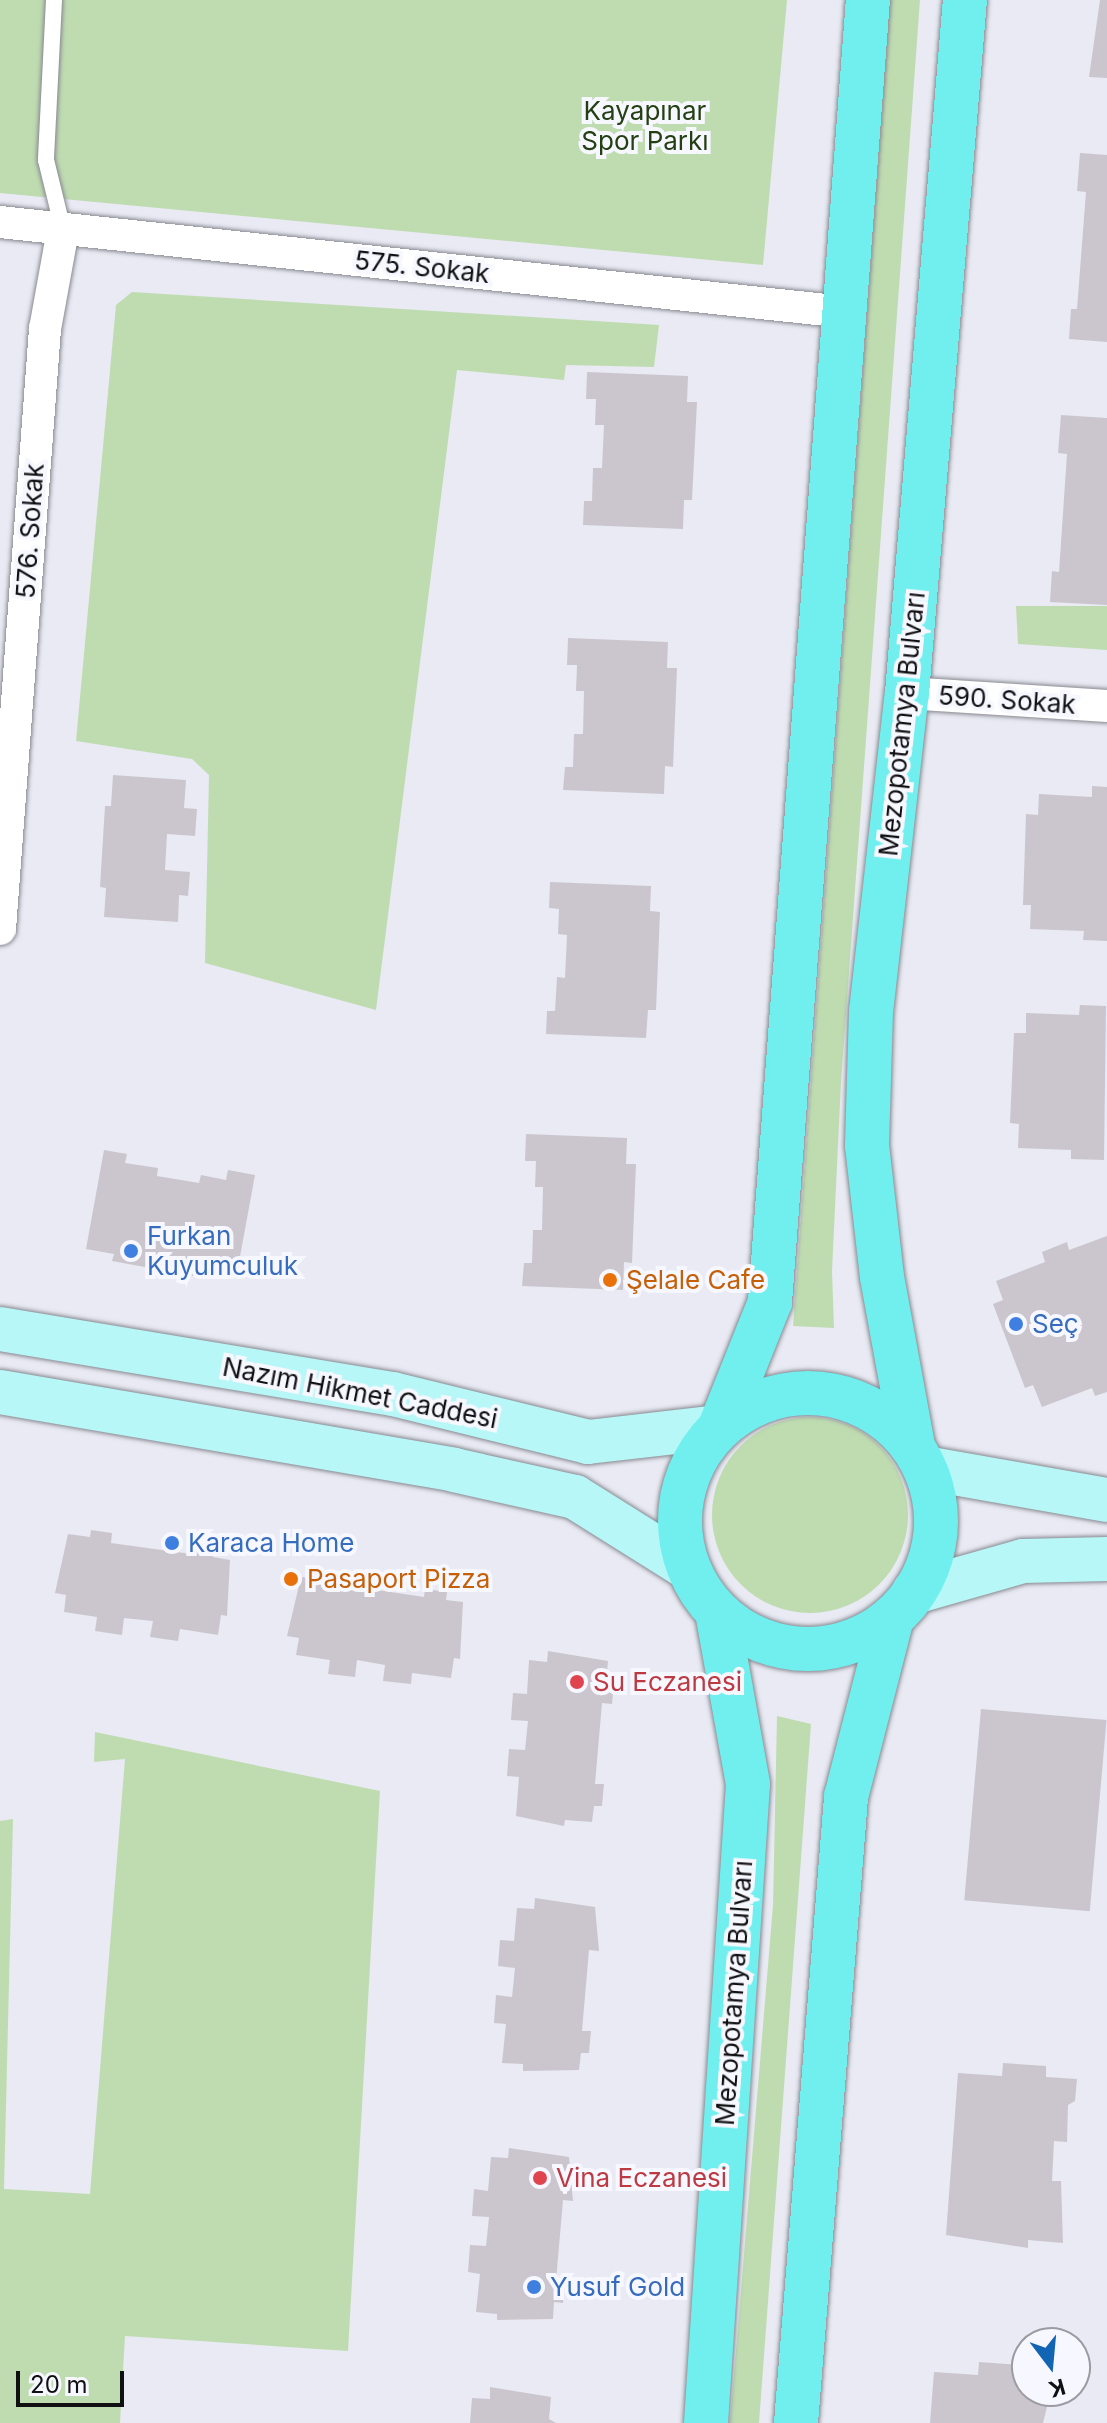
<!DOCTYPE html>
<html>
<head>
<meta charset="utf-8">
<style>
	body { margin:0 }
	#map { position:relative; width:1107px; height:2423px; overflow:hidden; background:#e9eaf3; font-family:Inter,sans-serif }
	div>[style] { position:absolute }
	.green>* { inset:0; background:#bfdcb1 }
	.round { border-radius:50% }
	.building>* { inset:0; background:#cbc6ce; transform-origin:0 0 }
	.roads { filter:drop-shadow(0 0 2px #888991) drop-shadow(0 0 2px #888991) }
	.service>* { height:16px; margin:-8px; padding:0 8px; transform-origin:8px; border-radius:8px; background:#fff }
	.minor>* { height:32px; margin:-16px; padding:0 16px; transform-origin:16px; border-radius:16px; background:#fff }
	.secondary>* { height:44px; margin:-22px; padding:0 22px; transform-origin:22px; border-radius:22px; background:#b8f7f7 }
	.primary>* { height:44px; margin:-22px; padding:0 22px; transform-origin:22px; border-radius:22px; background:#71efef }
	.primary>.ring { margin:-22px; padding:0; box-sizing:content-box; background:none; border:44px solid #71efef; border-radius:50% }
	.dots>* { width:22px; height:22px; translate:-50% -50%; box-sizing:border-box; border:4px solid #f7f7ff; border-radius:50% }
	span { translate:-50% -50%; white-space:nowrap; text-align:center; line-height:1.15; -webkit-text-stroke:8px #f7f7ff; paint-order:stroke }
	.park-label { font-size:26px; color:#244013 }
	.street-label { font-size:26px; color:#101013 }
	.shop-label { font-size:26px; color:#366cbe }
	.left { translate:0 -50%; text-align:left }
	.food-label { font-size:26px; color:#c56008 }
	.health-label { font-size:26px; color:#be3a42 }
	.north { position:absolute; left:1011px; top:2327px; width:80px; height:80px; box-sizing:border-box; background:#f7f7ff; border:2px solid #9b9ba1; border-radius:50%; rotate:164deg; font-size:22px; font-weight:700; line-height:32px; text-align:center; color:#101013 }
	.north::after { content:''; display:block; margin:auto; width:28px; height:36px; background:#1265b3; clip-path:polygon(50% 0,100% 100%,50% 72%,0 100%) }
	.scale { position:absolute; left:16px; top:2371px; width:108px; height:36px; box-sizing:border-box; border:4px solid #101013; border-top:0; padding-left:10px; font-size:24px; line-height:28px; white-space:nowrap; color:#101013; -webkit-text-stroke:6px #f7f7ff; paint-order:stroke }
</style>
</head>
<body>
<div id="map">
	<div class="green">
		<i style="clip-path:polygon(0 0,787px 0,763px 265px,0 193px)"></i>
		<i style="clip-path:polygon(890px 0,920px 0,841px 1082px,832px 1271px,834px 1328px,793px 1326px)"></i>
		<i style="clip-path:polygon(132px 292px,659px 325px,654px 367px,566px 365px,564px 380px,457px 370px,376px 1010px,205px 963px,209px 775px,192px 759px,76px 741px,116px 305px)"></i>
		<i style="clip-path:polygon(1016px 606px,1107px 606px,1107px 650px,1018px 644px)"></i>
		<i class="round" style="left:712px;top:1417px;width:196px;height:196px"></i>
		<i style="clip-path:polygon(777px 1716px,811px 1724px,759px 2423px,730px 2423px,773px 1905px)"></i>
		<i style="clip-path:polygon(95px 1732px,380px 1791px,348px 2351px,125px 2336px,120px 2423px,0 2423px,0 1821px,13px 1819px,4px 2189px,90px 2194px,125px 1759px,94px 1762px)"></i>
	</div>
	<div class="building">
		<i style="clip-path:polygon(1100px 0,1107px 0,1107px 78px,1089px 77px)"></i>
		<i style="clip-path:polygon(1080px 153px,1107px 155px,1107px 342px,1069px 339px,1071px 309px,1077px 309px,1086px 192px,1077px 191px)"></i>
		<i style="clip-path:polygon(587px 372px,688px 376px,687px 402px,697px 402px,692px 500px,684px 500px,683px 529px,583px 525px,584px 501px,592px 501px,593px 468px,602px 468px,604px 425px,595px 425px,596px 399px,586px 399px)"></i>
		<i style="clip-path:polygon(1061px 415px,1107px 418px,1107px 605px,1050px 602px,1052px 571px,1059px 572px,1067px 454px,1058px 453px)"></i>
		<i style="clip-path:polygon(568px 638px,668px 642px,667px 668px,677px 668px,673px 767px,665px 766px,664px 794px,563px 790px,565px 767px,573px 767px,574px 734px,583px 734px,584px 691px,576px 691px,577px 665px,567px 665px)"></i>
		<i style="clip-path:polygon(113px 775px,186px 780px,184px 808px,197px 809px,195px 836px,167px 834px,165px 870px,190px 872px,188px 896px,179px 895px,178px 922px,104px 917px,106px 888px,100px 887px,105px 806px,111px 806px)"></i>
		<i style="clip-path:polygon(1092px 786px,1107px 787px,1107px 941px,1083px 940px,1084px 931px,1030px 929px,1031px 905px,1023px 905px,1026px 814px,1038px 815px,1039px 794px,1092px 797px)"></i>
		<i style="clip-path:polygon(550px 882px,651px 886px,650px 911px,660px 912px,656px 1010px,648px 1010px,646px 1038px,546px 1034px,547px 1011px,555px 1011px,557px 977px,565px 978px,567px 935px,558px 934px,559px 909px,549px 908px)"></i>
		<i style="clip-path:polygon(1080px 1005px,1106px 1006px,1104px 1160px,1071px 1159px,1071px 1150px,1018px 1148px,1019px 1124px,1010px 1123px,1014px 1033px,1026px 1033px,1026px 1013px,1079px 1015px)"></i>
		<i style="clip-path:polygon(526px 1134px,627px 1138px,626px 1164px,636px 1164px,632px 1263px,624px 1262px,623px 1290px,522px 1286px,524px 1263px,532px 1263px,533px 1230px,542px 1230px,543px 1187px,535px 1187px,536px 1161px,525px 1161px)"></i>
		<i style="clip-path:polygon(104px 1150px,127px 1154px,125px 1163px,158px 1168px,157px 1176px,199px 1183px,201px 1175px,226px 1180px,228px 1170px,255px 1175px,237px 1273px,211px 1269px,210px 1279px,112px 1261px,114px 1254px,86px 1249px)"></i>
		<i style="clip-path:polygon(1107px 1236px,1107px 1392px,1095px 1396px,1092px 1388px,1042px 1407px,1033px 1385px,1025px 1388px,993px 1304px,1003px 1300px,996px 1281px,1045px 1262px,1042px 1252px,1067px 1242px,1069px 1250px)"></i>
		<i style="clip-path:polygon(91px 1530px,112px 1533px,111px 1543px,191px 1554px,193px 1545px,214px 1548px,213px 1557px,230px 1560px,227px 1616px,221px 1615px,218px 1635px,180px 1629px,178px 1641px,150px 1637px,153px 1621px,124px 1618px,122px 1635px,95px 1631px,97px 1617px,64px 1612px,66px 1595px,55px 1593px,68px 1534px,90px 1537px)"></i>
		<i style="clip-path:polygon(324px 1573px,345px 1576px,344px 1585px,424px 1597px,425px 1589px,447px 1592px,446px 1600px,463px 1602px,460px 1659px,454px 1658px,451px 1678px,412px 1673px,411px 1684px,383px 1681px,385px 1665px,357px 1660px,355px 1677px,328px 1674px,330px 1660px,296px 1655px,299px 1638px,287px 1636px,301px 1577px,323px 1580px)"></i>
		<i style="clip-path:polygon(548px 1651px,608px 1661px,606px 1682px,614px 1683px,612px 1704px,602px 1703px,595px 1784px,604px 1784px,602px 1806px,594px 1806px,592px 1822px,565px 1820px,564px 1826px,516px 1816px,519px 1777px,507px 1776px,509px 1749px,525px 1750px,528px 1721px,511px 1720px,513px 1693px,527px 1694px,529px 1660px,547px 1662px)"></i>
		<i style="left:981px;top:1709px;width:126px;height:192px;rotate:5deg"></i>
		<i style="clip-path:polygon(535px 1898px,595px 1907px,599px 1951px,589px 1950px,582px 2031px,591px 2031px,589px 2053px,581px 2053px,579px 2070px,523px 2071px,523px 2064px,502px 2063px,506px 2024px,494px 2023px,496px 1995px,512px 1997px,515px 1968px,498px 1966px,500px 1940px,514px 1941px,517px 1908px,534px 1909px)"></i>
		<i style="clip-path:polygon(1003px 2063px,1046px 2066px,1046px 2077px,1077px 2079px,1075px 2101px,1068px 2105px,1067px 2142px,1054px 2141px,1052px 2181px,1061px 2181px,1063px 2243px,1028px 2240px,1028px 2248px,946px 2235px,958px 2073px,1002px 2076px)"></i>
		<i style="clip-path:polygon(509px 2148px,569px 2157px,573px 2201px,563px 2200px,556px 2281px,565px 2281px,563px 2303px,554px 2302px,553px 2319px,497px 2320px,497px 2314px,476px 2312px,480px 2274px,468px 2272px,470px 2245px,486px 2246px,489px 2217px,472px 2216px,474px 2189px,488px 2191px,491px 2157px,508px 2158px)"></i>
		<i style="clip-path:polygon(979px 2362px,1022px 2365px,1027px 2391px,1051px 2391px,1043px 2423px,930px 2423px,934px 2372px,978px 2375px)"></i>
		<i style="clip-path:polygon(490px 2387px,551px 2397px,549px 2419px,556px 2423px,470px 2423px,472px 2398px,490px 2399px)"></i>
	</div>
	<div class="roads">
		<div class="service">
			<i style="left:54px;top:0;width:160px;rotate:92.9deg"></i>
			<i style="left:46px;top:160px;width:72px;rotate:76.3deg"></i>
		</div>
		<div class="minor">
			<i style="left:0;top:222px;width:850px;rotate:6.08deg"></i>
			<i style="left:907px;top:693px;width:200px;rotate:3.7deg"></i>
			<i style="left:0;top:929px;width:602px;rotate:-85.71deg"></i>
			<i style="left:45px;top:329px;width:101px;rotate:-79.7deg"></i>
		</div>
		<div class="secondary">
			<i style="left:0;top:1329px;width:398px;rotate:9.4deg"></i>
			<i style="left:393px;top:1394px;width:201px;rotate:13.8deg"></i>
			<i style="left:588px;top:1442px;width:133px;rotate:-6.5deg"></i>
			<i style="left:0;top:1392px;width:461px;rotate:9.7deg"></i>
			<i style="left:454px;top:1470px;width:124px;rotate:12.6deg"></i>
			<i style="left:575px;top:1497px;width:133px;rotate:32.1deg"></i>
			<i style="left:925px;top:1468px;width:185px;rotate:10deg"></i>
			<i style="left:914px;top:1592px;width:113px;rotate:-15.9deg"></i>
			<i style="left:1023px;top:1561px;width:84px;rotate:-1.4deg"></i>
		</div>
		<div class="primary">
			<i class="ring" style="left:680px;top:1393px;width:212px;height:212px"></i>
			<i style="left:720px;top:1427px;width:135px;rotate:-68.2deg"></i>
			<i style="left:770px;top:1302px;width:1306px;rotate:-85.7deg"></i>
			<i style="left:913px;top:1446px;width:172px;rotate:-100.4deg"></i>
			<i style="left:882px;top:1277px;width:133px;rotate:-96.5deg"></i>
			<i style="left:867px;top:1145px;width:133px;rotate:-88.3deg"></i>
			<i style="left:871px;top:1012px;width:321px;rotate:-83.6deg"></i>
			<i style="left:907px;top:693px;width:695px;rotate:-85.22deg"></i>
			<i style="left:706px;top:2423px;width:640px;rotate:-86.24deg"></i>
			<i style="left:748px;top:1784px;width:175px;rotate:-100.2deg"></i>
			<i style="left:796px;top:2423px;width:628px;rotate:-85.43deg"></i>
			<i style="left:846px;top:1797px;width:185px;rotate:-75.6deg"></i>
		</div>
	</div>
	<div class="dots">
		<i style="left:131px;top:1251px;background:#3f7fe0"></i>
		<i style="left:610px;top:1280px;background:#e8710a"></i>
		<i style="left:1016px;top:1324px;background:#3f7fe0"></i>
		<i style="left:172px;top:1543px;background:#3f7fe0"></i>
		<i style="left:291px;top:1579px;background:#e8710a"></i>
		<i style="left:577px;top:1682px;background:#e0444e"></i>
		<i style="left:540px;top:2178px;background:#e0444e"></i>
		<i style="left:534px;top:2287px;background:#3f7fe0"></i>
	</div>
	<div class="park-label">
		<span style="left:645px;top:126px">Kayapınar<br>Spor Parkı</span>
	</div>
	<div class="street-label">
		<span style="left:422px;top:267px;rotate:6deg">575. Sokak</span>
		<span style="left:30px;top:531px;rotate:-86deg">576. Sokak</span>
		<span style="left:1007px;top:700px;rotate:4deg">590. Sokak</span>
		<span style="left:902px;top:724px;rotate:-84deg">Mezopotamya Bulvarı</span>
		<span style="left:360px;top:1393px;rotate:11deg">Nazım Hikmet Caddesi</span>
		<span style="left:734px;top:1993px;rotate:-86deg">Mezopotamya Bulvarı</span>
	</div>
	<div class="shop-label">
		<span class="left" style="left:147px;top:1251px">Furkan<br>Kuyumculuk</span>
		<span class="left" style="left:1032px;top:1324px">Seç</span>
		<span class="left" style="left:188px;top:1543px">Karaca Home</span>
		<span class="left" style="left:550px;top:2287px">Yusuf Gold</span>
	</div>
	<div class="food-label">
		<span class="left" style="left:626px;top:1280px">Şelale Cafe</span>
		<span class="left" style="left:307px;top:1579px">Pasaport Pizza</span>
	</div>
	<div class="health-label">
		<span class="left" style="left:593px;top:1682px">Su Eczanesi</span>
		<span class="left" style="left:556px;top:2178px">Vina Eczanesi</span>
	</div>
	<div class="north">K</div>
	<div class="scale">20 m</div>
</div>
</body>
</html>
